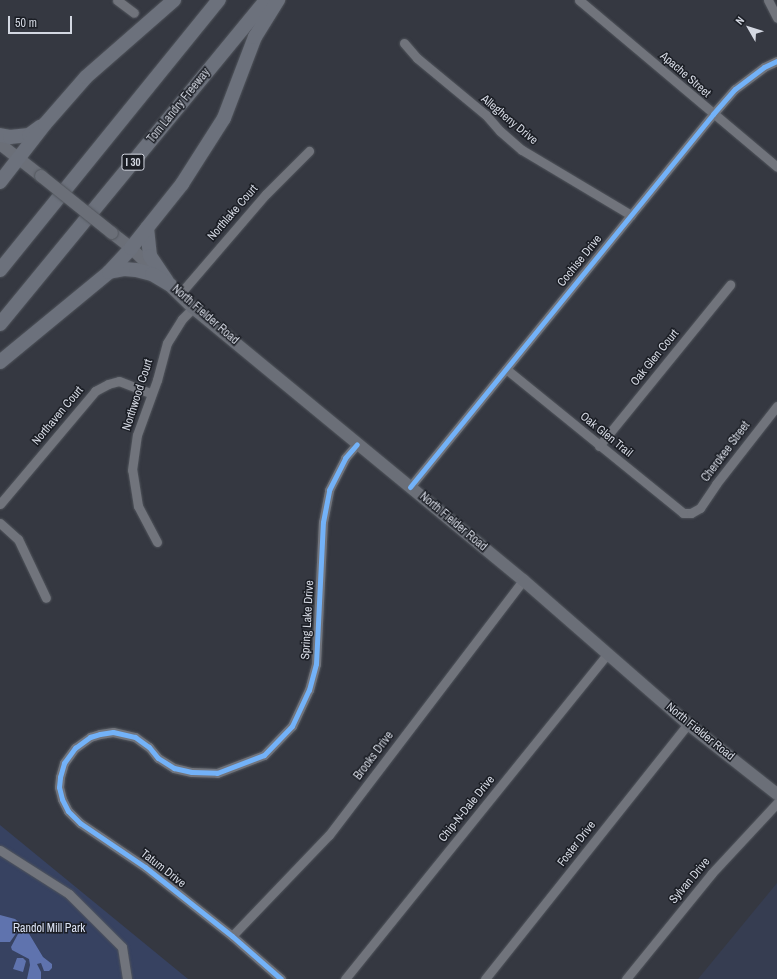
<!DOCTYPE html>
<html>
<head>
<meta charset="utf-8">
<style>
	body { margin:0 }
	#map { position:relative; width:777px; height:979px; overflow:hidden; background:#353841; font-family:"Archivo Narrow",sans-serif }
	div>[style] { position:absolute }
	.built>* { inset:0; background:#363d51 }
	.green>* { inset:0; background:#374261 }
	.water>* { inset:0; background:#5f73ae }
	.roads { filter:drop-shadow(0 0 1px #51555c) drop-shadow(0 0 1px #51555c) }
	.minor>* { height:9px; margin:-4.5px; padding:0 4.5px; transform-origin:4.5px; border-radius:4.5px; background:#71747c }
	.major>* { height:12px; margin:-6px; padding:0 6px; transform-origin:6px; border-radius:6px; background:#6b6f78 }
	.highway>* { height:14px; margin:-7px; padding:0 7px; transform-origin:7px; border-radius:7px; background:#6c717c }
	.bridges { filter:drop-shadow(0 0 1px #51555c) drop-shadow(0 0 1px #51555c) }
	.major-bridge>* { height:12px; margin:-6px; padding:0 6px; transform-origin:6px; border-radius:6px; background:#6b6f78 }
	.cycleway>* { height:5px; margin:-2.5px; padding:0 2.5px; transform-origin:2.5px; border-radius:2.5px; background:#73b2f8 }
	span { translate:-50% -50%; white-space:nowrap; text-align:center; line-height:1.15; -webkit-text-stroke:3px #1b1e25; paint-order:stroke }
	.shield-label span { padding:1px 3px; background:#1b1e25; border:1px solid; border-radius:3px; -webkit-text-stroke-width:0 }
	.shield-label { font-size:11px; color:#d4d8e2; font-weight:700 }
	.street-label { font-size:12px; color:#d4d8e2 }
	.park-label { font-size:12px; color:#dce3f5 }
	.north { position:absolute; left:729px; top:8px; width:40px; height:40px; -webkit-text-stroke:3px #1b1e25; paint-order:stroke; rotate:309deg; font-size:11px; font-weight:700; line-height:16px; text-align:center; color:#d4d8e2 }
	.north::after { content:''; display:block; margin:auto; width:14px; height:18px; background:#d4d8e2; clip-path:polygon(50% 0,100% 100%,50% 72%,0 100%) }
	.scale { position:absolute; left:8px; top:16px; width:64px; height:18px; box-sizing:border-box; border:2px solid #d4d8e2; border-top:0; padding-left:5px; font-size:12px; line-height:14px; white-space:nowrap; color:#d4d8e2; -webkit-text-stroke:3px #1b1e25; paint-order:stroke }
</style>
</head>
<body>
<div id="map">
	<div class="built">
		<i style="clip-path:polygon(777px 883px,777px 979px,698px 979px)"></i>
	</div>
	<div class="green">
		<i style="clip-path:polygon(0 825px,188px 979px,0 979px)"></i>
	</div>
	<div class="water">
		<i style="clip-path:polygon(0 915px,15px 919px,25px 927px,43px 957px,52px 964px,52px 968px,49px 971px,44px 971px,41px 963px,37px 964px,41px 972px,41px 979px,27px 979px,30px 965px,29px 959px,12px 950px,11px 947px,19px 932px,17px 932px,10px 942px,0 942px)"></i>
		<i style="clip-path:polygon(17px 958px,23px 958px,26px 961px,23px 972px,13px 969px)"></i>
	</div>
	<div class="roads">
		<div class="minor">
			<i style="left:117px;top:0;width:21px;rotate:37deg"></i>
			<i style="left:579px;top:0;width:259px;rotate:40.1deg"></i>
			<i style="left:768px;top:0;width:20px;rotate:63deg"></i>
			<i style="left:404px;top:43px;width:20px;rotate:49deg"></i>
			<i style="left:417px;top:58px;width:89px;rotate:39.6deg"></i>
			<i style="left:486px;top:115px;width:21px;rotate:49deg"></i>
			<i style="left:500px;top:131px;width:29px;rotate:41deg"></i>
			<i style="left:522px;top:150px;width:127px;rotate:30.8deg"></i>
			<i style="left:179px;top:295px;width:133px;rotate:-49.3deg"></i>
			<i style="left:266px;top:194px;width:61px;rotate:-45deg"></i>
			<i style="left:506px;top:369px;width:228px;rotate:39.1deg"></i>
			<i style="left:683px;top:513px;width:8px"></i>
			<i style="left:691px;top:513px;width:10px;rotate:-29deg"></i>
			<i style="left:700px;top:508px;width:29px;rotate:-56deg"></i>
			<i style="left:716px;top:484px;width:99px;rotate:-52deg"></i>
			<i style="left:599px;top:446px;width:208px;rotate:-50.9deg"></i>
			<i style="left:410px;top:487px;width:481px;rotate:-50.9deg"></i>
			<i style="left:713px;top:114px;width:33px;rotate:-49deg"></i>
			<i style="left:735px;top:89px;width:36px;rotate:-37deg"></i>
			<i style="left:764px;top:67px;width:14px;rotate:-25deg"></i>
			<i style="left:0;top:504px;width:148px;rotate:-49.9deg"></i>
			<i style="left:95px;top:391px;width:15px;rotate:-28deg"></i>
			<i style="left:108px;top:384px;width:11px;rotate:-15deg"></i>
			<i style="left:119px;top:381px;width:34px;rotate:21deg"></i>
			<i style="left:0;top:523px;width:24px;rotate:42deg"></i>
			<i style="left:18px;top:539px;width:65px;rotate:64.6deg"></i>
			<i style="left:157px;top:542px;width:41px;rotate:-117.8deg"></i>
			<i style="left:138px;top:506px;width:36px;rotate:-99deg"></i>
			<i style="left:132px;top:470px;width:35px;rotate:-82deg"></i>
			<i style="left:137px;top:435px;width:59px;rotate:-70deg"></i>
			<i style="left:157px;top:380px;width:38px;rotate:-75deg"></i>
			<i style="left:167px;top:343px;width:28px;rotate:-58deg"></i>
			<i style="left:182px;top:319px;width:16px;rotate:-45deg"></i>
			<i style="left:0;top:850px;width:82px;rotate:32.5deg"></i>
			<i style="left:69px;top:894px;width:75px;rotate:45deg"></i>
			<i style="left:122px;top:947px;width:32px;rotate:81deg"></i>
			<i style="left:232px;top:936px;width:140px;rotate:-46.2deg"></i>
			<i style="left:329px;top:835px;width:320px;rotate:-52.7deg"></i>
			<i style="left:281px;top:979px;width:65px;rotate:-138.7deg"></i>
			<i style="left:232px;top:936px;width:111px;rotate:-141.6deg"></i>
			<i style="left:145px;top:867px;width:78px;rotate:-145.9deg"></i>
			<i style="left:80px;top:823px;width:17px;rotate:-135deg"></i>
			<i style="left:68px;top:811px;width:13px;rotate:-117deg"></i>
			<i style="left:62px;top:799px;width:12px;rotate:-104deg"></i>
			<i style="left:59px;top:787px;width:10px;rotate:-84deg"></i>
			<i style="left:60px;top:777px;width:15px;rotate:-74deg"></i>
			<i style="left:64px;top:763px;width:19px;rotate:-54deg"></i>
			<i style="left:75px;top:748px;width:19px;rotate:-36deg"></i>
			<i style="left:90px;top:737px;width:10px;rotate:-17deg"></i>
			<i style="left:100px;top:734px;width:13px;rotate:-9deg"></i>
			<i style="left:113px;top:732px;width:23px;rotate:13deg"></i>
			<i style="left:135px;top:737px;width:17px;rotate:36deg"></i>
			<i style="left:149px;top:747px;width:14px;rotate:51deg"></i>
			<i style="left:158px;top:758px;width:19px;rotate:32deg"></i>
			<i style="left:174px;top:768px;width:18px;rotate:13deg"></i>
			<i style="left:192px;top:772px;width:25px;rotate:2deg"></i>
			<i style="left:217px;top:773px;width:50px;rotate:-21deg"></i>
			<i style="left:264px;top:755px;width:40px;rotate:-46deg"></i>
			<i style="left:292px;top:726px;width:40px;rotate:-65deg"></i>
			<i style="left:309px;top:690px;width:27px;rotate:-75deg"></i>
			<i style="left:316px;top:664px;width:142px;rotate:-87.2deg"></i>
			<i style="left:323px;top:522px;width:33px;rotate:-79deg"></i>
			<i style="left:329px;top:490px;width:36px;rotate:-63deg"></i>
			<i style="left:345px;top:458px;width:18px;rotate:-49deg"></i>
			<i style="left:345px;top:979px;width:417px;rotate:-51.1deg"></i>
			<i style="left:485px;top:979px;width:326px;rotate:-51.5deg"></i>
			<i style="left:626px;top:979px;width:136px;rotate:-50.9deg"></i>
			<i style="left:712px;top:873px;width:96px;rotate:-47.1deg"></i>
		</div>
		<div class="major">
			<i style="left:0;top:144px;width:52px;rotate:38deg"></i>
			<i style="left:112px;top:233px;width:24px;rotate:38deg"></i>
			<i style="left:131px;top:248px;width:86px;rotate:44.1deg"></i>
			<i style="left:193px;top:308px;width:428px;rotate:39.5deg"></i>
			<i style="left:523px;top:580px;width:219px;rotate:41.1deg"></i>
			<i style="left:688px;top:724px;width:113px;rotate:38.2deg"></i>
		</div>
		<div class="highway">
			<i style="left:0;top:135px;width:10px;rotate:11deg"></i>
			<i style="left:10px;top:137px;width:19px;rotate:-6deg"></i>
			<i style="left:29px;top:135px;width:14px;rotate:-36deg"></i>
			<i style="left:0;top:182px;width:73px;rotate:-52.2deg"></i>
			<i style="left:45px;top:124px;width:62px;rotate:-48.9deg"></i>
			<i style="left:86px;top:77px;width:117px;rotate:-41.2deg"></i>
			<i style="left:147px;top:228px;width:28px;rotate:84deg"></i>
			<i style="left:150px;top:256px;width:30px;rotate:56deg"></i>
			<i style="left:0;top:270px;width:348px;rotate:-51deg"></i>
			<i style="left:109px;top:272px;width:15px;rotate:-11deg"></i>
			<i style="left:124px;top:269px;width:12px;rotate:5deg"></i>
			<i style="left:136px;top:270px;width:16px;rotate:14deg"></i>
			<i style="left:152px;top:274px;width:21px;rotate:31deg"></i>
			<i style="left:0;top:324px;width:419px;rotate:-50.6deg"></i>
			<i style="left:0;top:362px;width:141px;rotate:-39.5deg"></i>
			<i style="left:109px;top:272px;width:33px;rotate:-47deg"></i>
			<i style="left:131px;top:248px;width:82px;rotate:-51.4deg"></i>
			<i style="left:182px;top:184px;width:78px;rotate:-57.5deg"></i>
			<i style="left:224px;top:118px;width:87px;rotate:-69.1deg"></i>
			<i style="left:255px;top:37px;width:44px;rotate:-58.1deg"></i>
		</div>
	</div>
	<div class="bridges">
		<div class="major-bridge">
			<i style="left:41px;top:176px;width:91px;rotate:38.8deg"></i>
		</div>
	</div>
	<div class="cycleway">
		<i style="left:410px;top:487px;width:481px;rotate:-50.9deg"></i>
		<i style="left:713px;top:114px;width:33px;rotate:-49deg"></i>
		<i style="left:735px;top:89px;width:36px;rotate:-37deg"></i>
		<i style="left:764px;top:67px;width:14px;rotate:-25deg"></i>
		<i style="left:281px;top:979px;width:65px;rotate:-138.7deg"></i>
		<i style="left:232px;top:936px;width:111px;rotate:-141.6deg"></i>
		<i style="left:145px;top:867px;width:78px;rotate:-145.9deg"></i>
		<i style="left:80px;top:823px;width:17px;rotate:-135deg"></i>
		<i style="left:68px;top:811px;width:13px;rotate:-117deg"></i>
		<i style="left:62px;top:799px;width:12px;rotate:-104deg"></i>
		<i style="left:59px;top:787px;width:10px;rotate:-84deg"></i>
		<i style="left:60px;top:777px;width:15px;rotate:-74deg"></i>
		<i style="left:64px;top:763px;width:19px;rotate:-54deg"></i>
		<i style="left:75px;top:748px;width:19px;rotate:-36deg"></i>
		<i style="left:90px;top:737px;width:10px;rotate:-17deg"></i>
		<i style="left:100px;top:734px;width:13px;rotate:-9deg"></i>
		<i style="left:113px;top:732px;width:23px;rotate:13deg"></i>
		<i style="left:135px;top:737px;width:17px;rotate:36deg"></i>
		<i style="left:149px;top:747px;width:14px;rotate:51deg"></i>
		<i style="left:158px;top:758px;width:19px;rotate:32deg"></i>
		<i style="left:174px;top:768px;width:18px;rotate:13deg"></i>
		<i style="left:192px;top:772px;width:25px;rotate:2deg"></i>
		<i style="left:217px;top:773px;width:50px;rotate:-21deg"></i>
		<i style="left:264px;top:755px;width:40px;rotate:-46deg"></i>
		<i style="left:292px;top:726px;width:40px;rotate:-65deg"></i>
		<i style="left:309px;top:690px;width:27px;rotate:-75deg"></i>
		<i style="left:316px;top:664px;width:142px;rotate:-87.2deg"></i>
		<i style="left:323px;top:522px;width:33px;rotate:-79deg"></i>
		<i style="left:329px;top:490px;width:36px;rotate:-63deg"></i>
		<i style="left:345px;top:458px;width:18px;rotate:-49deg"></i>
	</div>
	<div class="shield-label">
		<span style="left:133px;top:162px">I 30</span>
	</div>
	<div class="street-label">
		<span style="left:685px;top:75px;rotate:41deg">Apache Street</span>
		<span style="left:179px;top:106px;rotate:-51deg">Tom Landry Freeway</span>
		<span style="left:509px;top:120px;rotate:40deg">Allegheny Drive</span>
		<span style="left:233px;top:213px;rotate:-49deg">Northlake Court</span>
		<span style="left:580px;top:261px;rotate:-51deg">Cochise Drive</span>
		<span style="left:205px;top:315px;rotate:41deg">North Fielder Road</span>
		<span style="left:655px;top:358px;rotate:-51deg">Oak Glen Court</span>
		<span style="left:138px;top:395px;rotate:-72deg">Northwood Court</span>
		<span style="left:58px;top:416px;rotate:-50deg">Northaven Court</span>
		<span style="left:606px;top:435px;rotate:39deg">Oak Glen Trail</span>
		<span style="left:726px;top:452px;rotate:-53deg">Cherokee Street</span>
		<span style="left:453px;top:522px;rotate:40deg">North Fielder Road</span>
		<span style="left:308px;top:620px;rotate:-87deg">Spring Lake Drive</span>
		<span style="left:700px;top:732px;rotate:39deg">North Fielder Road</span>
		<span style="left:374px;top:756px;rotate:-53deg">Brooks Drive</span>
		<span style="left:467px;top:809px;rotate:-51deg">Chip-N-Dale Drive</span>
		<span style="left:577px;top:844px;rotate:-52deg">Foster Drive</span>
		<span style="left:163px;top:869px;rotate:38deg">Tatum Drive</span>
		<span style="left:690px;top:881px;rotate:-50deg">Sylvan Drive</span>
	</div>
	<div class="park-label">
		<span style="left:49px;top:929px">Randol Mill Park</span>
	</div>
	<div class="north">N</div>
	<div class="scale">50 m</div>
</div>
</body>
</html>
